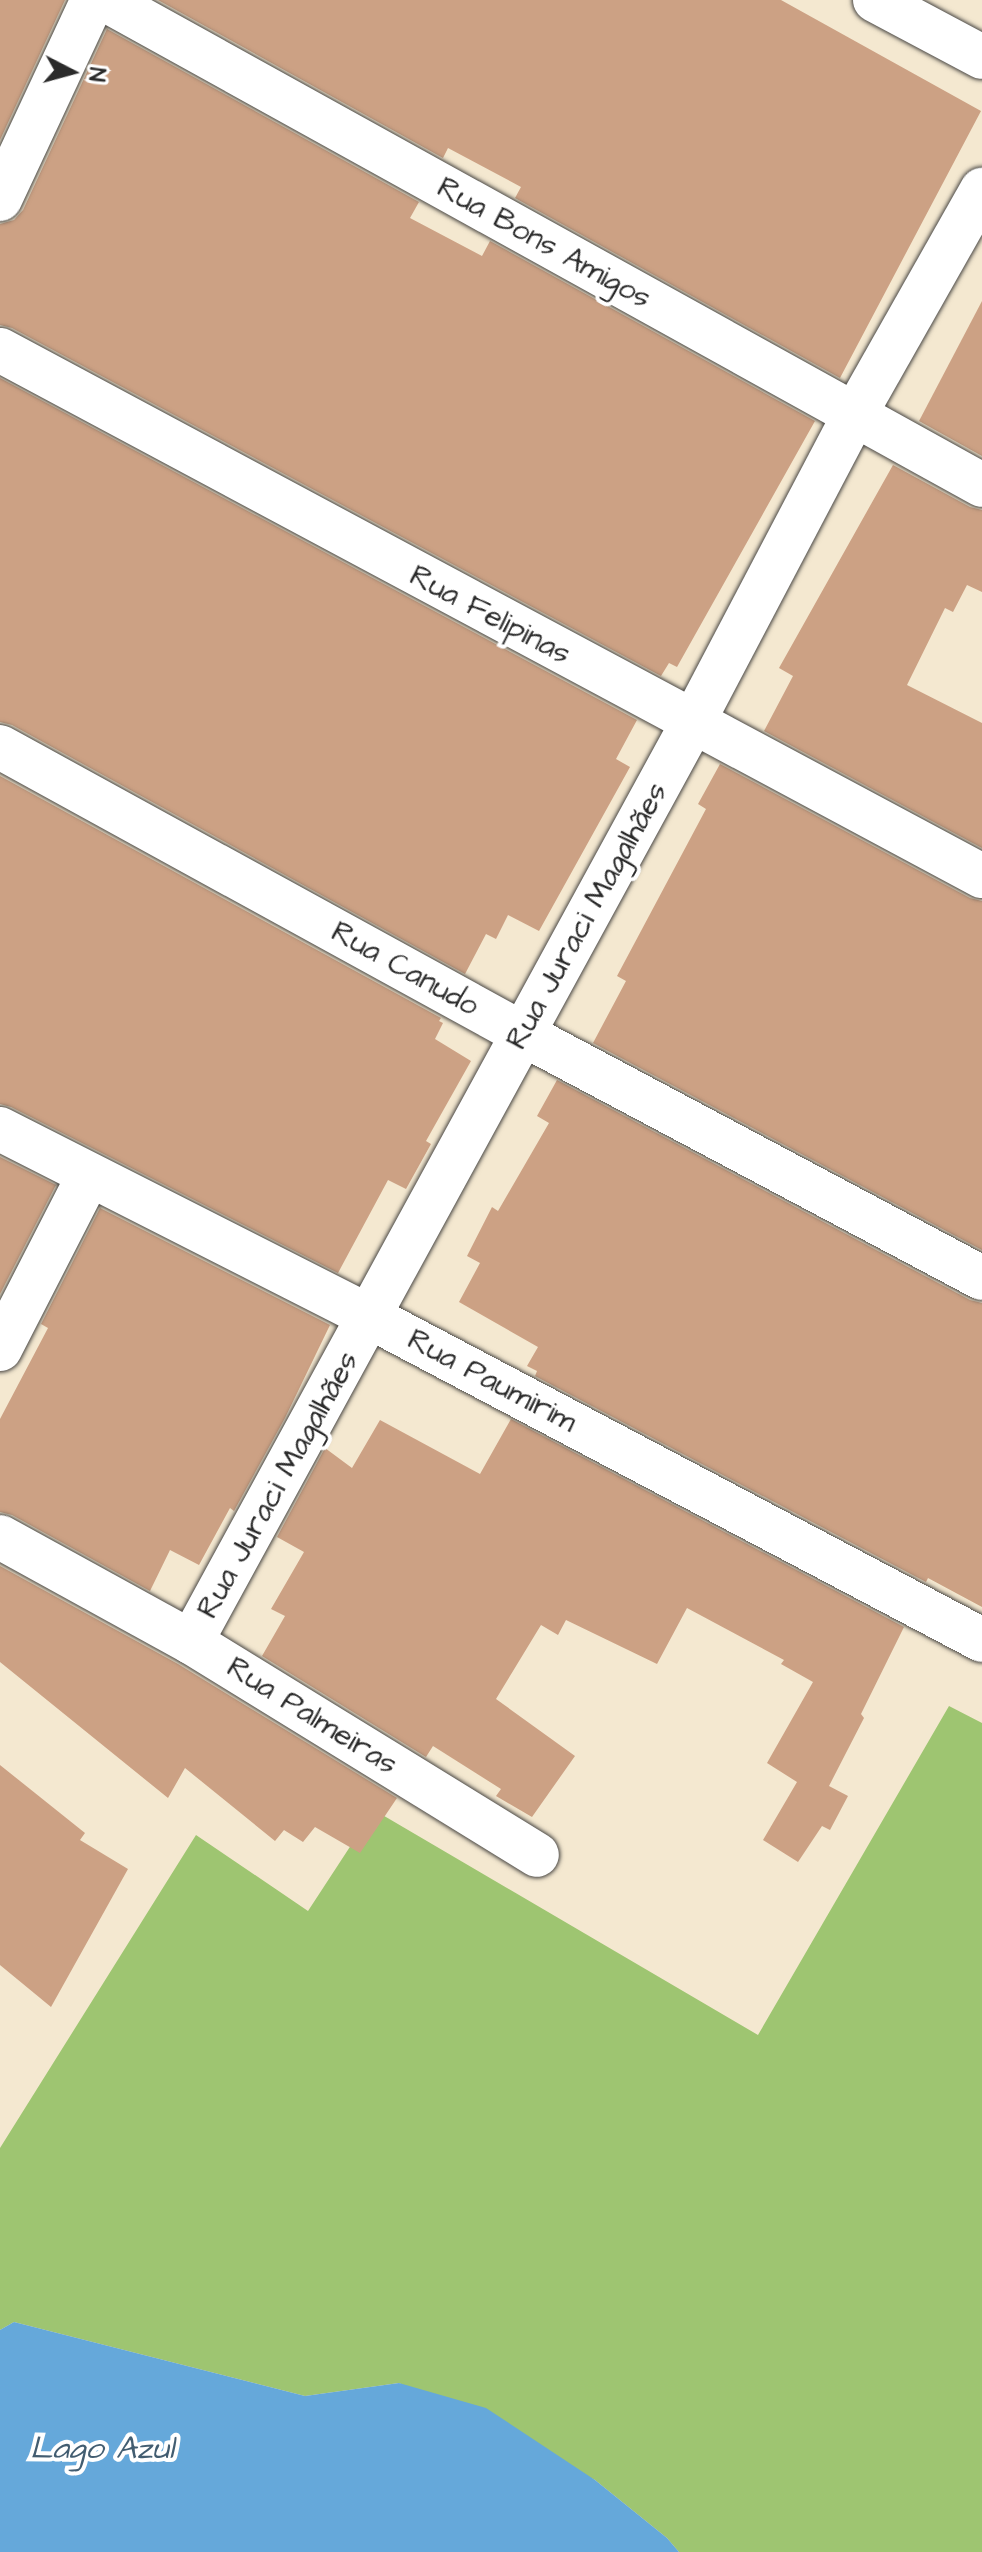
<!DOCTYPE html>
<html>
<head>
<meta charset="utf-8">
<style>
	body { margin:0 }
	#map { position:relative; width:982px; height:2552px; overflow:hidden; background:#f4e8d0; font-family:"Architects Daughter",sans-serif }
	div>[style] { position:absolute }
	.green>* { inset:0; background:#9ec571 }
	.water>* { inset:0; background:#65a8da }
	.building>* { inset:0; background:#cca184 }
	.roads { filter:drop-shadow(0 0 2px #494744) drop-shadow(0 0 2px #494744) }
	.minor>* { height:44px; margin:-22px; padding:0 22px; transform-origin:22px; border-radius:22px; background:#fff }
	span { translate:-50% -50%; white-space:nowrap; text-align:center; line-height:1.15; -webkit-text-stroke:8px #fff; paint-order:stroke }
	.street-label { font-size:30px; color:#2b2b2b }
	.water-label { font-size:32px; color:#425d71; font-style:italic }
	.north { position:absolute; left:32px; top:32px; width:80px; height:80px; -webkit-text-stroke:6px #fff; paint-order:stroke; rotate:96deg; font-size:22px; font-weight:700; line-height:32px; text-align:center; color:#2b2b2b }
	.north::after { content:''; display:block; margin:auto; width:28px; height:36px; background:#2b2b2b; clip-path:polygon(50% 0,100% 100%,50% 72%,0 100%) }
</style>
</head>
<body>
<div id="map">
	<div class="green">
		<i style="clip-path:polygon(949px 1706px,982px 1723px,982px 2552px,679px 2552px,667px 2538px,595px 2480px,399px 2383px,305px 2396px,14px 2322px,0 2330px,0 2148px,196px 1835px,308px 1911px,374px 1810px,758px 2035px)"></i>
	</div>
	<div class="water">
		<i style="clip-path:polygon(14px 2322px,305px 2396px,399px 2383px,486px 2408px,595px 2480px,667px 2538px,679px 2552px,0 2552px,0 2330px)"></i>
	</div>
	<div class="building">
		<i style="clip-path:polygon(0 0,65px 0,0 140px)"></i>
		<i style="clip-path:polygon(158px 0,781px 0,981px 111px,840px 378px,515px 198px,521px 187px,448px 148px,443px 158px)"></i>
		<i style="clip-path:polygon(107px 29px,419px 202px,410px 218px,482px 256px,490px 241px,815px 421px,677px 667px,669px 663px,661px 676px,12px 328px,0 325px,0 224px,14px 220px,23px 210px)"></i>
		<i style="clip-path:polygon(982px 301px,982px 456px,919px 421px)"></i>
		<i style="clip-path:polygon(0 378px,637px 720px,616px 759px,630px 767px,539px 931px,508px 915px,496px 939px,486px 934px,465px 974px,12px 725px,0 722px)"></i>
		<i style="clip-path:polygon(893px 465px,970px 507px,982px 510px,982px 592px,967px 585px,953px 612px,945px 608px,907px 685px,982px 723px,982px 848px,764px 731px,793px 676px,779px 668px)"></i>
		<i style="clip-path:polygon(720px 764px,970px 898px,982px 901px,982px 1250px,593px 1043px,626px 981px,617px 976px,706px 809px,698px 804px)"></i>
		<i style="clip-path:polygon(0 776px,441px 1018px,439px 1021px,443px 1023px,435px 1039px,471px 1061px,426px 1141px,431px 1144px,406px 1189px,388px 1180px,338px 1273px,11px 1107px,0 1104px)"></i>
		<i style="clip-path:polygon(557px 1080px,970px 1300px,982px 1303px,982px 1607px,928px 1578px,926px 1582px,535px 1376px,537px 1371px,527px 1366px,538px 1347px,459px 1302px,480px 1263px,467px 1256px,492px 1207px,498px 1211px,549px 1123px,537px 1116px)"></i>
		<i style="clip-path:polygon(0 1157px,56px 1185px,0 1294px)"></i>
		<i style="clip-path:polygon(100px 1208px,330px 1325px,285px 1418px,234px 1511px,230px 1508px,199px 1565px,170px 1550px,150px 1591px,12px 1515px,0 1512px,0 1419px,48px 1328px,41px 1324px)"></i>
		<i style="clip-path:polygon(511px 1419px,904px 1627px,861px 1714px,864px 1718px,829px 1786px,848px 1796px,830px 1830px,822px 1826px,798px 1862px,763px 1840px,797px 1782px,767px 1763px,813px 1682px,781px 1664px,784px 1660px,687px 1608px,657px 1664px,566px 1620px,558px 1635px,541px 1625px,496px 1699px,575px 1756px,532px 1817px,496px 1796px,501px 1789px,433px 1746px,426px 1757px,262px 1656px,285px 1616px,271px 1609px,304px 1552px,277px 1537px,325px 1448px,352px 1468px,380px 1420px,480px 1474px)"></i>
		<i style="clip-path:polygon(0 1566px,178px 1664px,397px 1798px,360px 1853px,315px 1827px,303px 1842px,284px 1830px,275px 1841px,185px 1768px,168px 1798px,0 1662px)"></i>
		<i style="clip-path:polygon(0 1765px,85px 1833px,80px 1840px,128px 1869px,51px 2007px,0 1965px)"></i>
	</div>
	<div class="roads">
		<div class="minor">
			<i style="left:106px;top:0;width:1001px;rotate:28.97deg"></i>
			<i style="left:875px;top:0;width:121px;rotate:28deg"></i>
			<i style="left:0;top:199px;width:220px;rotate:-65deg"></i>
			<i style="left:0;top:350px;width:1114px;rotate:28.18deg"></i>
			<i style="left:0;top:747px;width:594px;rotate:28.76deg"></i>
			<i style="left:521px;top:1033px;width:522px;rotate:27.99deg"></i>
			<i style="left:0;top:1129px;width:415px;rotate:26.9deg"></i>
			<i style="left:370px;top:1317px;width:692px;rotate:27.82deg"></i>
			<i style="left:0;top:1349px;width:195px;rotate:-62.9deg"></i>
			<i style="left:0;top:1537px;width:218px;rotate:28.8deg"></i>
			<i style="left:191px;top:1642px;width:406px;rotate:31.6deg"></i>
			<i style="left:191px;top:1642px;width:1046px;rotate:-61.38deg"></i>
			<i style="left:692px;top:724px;width:348px;rotate:-62.3deg"></i>
			<i style="left:854px;top:416px;width:260px;rotate:-60.5deg"></i>
		</div>
	</div>
	<div class="street-label">
		<span style="left:544px;top:243px;rotate:29deg">Rua Bons Amigos</span>
		<span style="left:490px;top:615px;rotate:28deg">Rua Felipinas</span>
		<span style="left:587px;top:916px;rotate:-61deg">Rua Juraci Magalhães</span>
		<span style="left:405px;top:969px;rotate:29deg">Rua Canudo</span>
		<span style="left:492px;top:1381px;rotate:28deg">Rua Paumirim</span>
		<span style="left:278px;top:1485px;rotate:-61deg">Rua Juraci Magalhães</span>
		<span style="left:312px;top:1716px;rotate:32deg">Rua Palmeiras</span>
	</div>
	<div class="water-label">
		<span style="left:102px;top:2449px">Lago Azul</span>
	</div>
	<div class="north">N</div>
</div>
</body>
</html>
